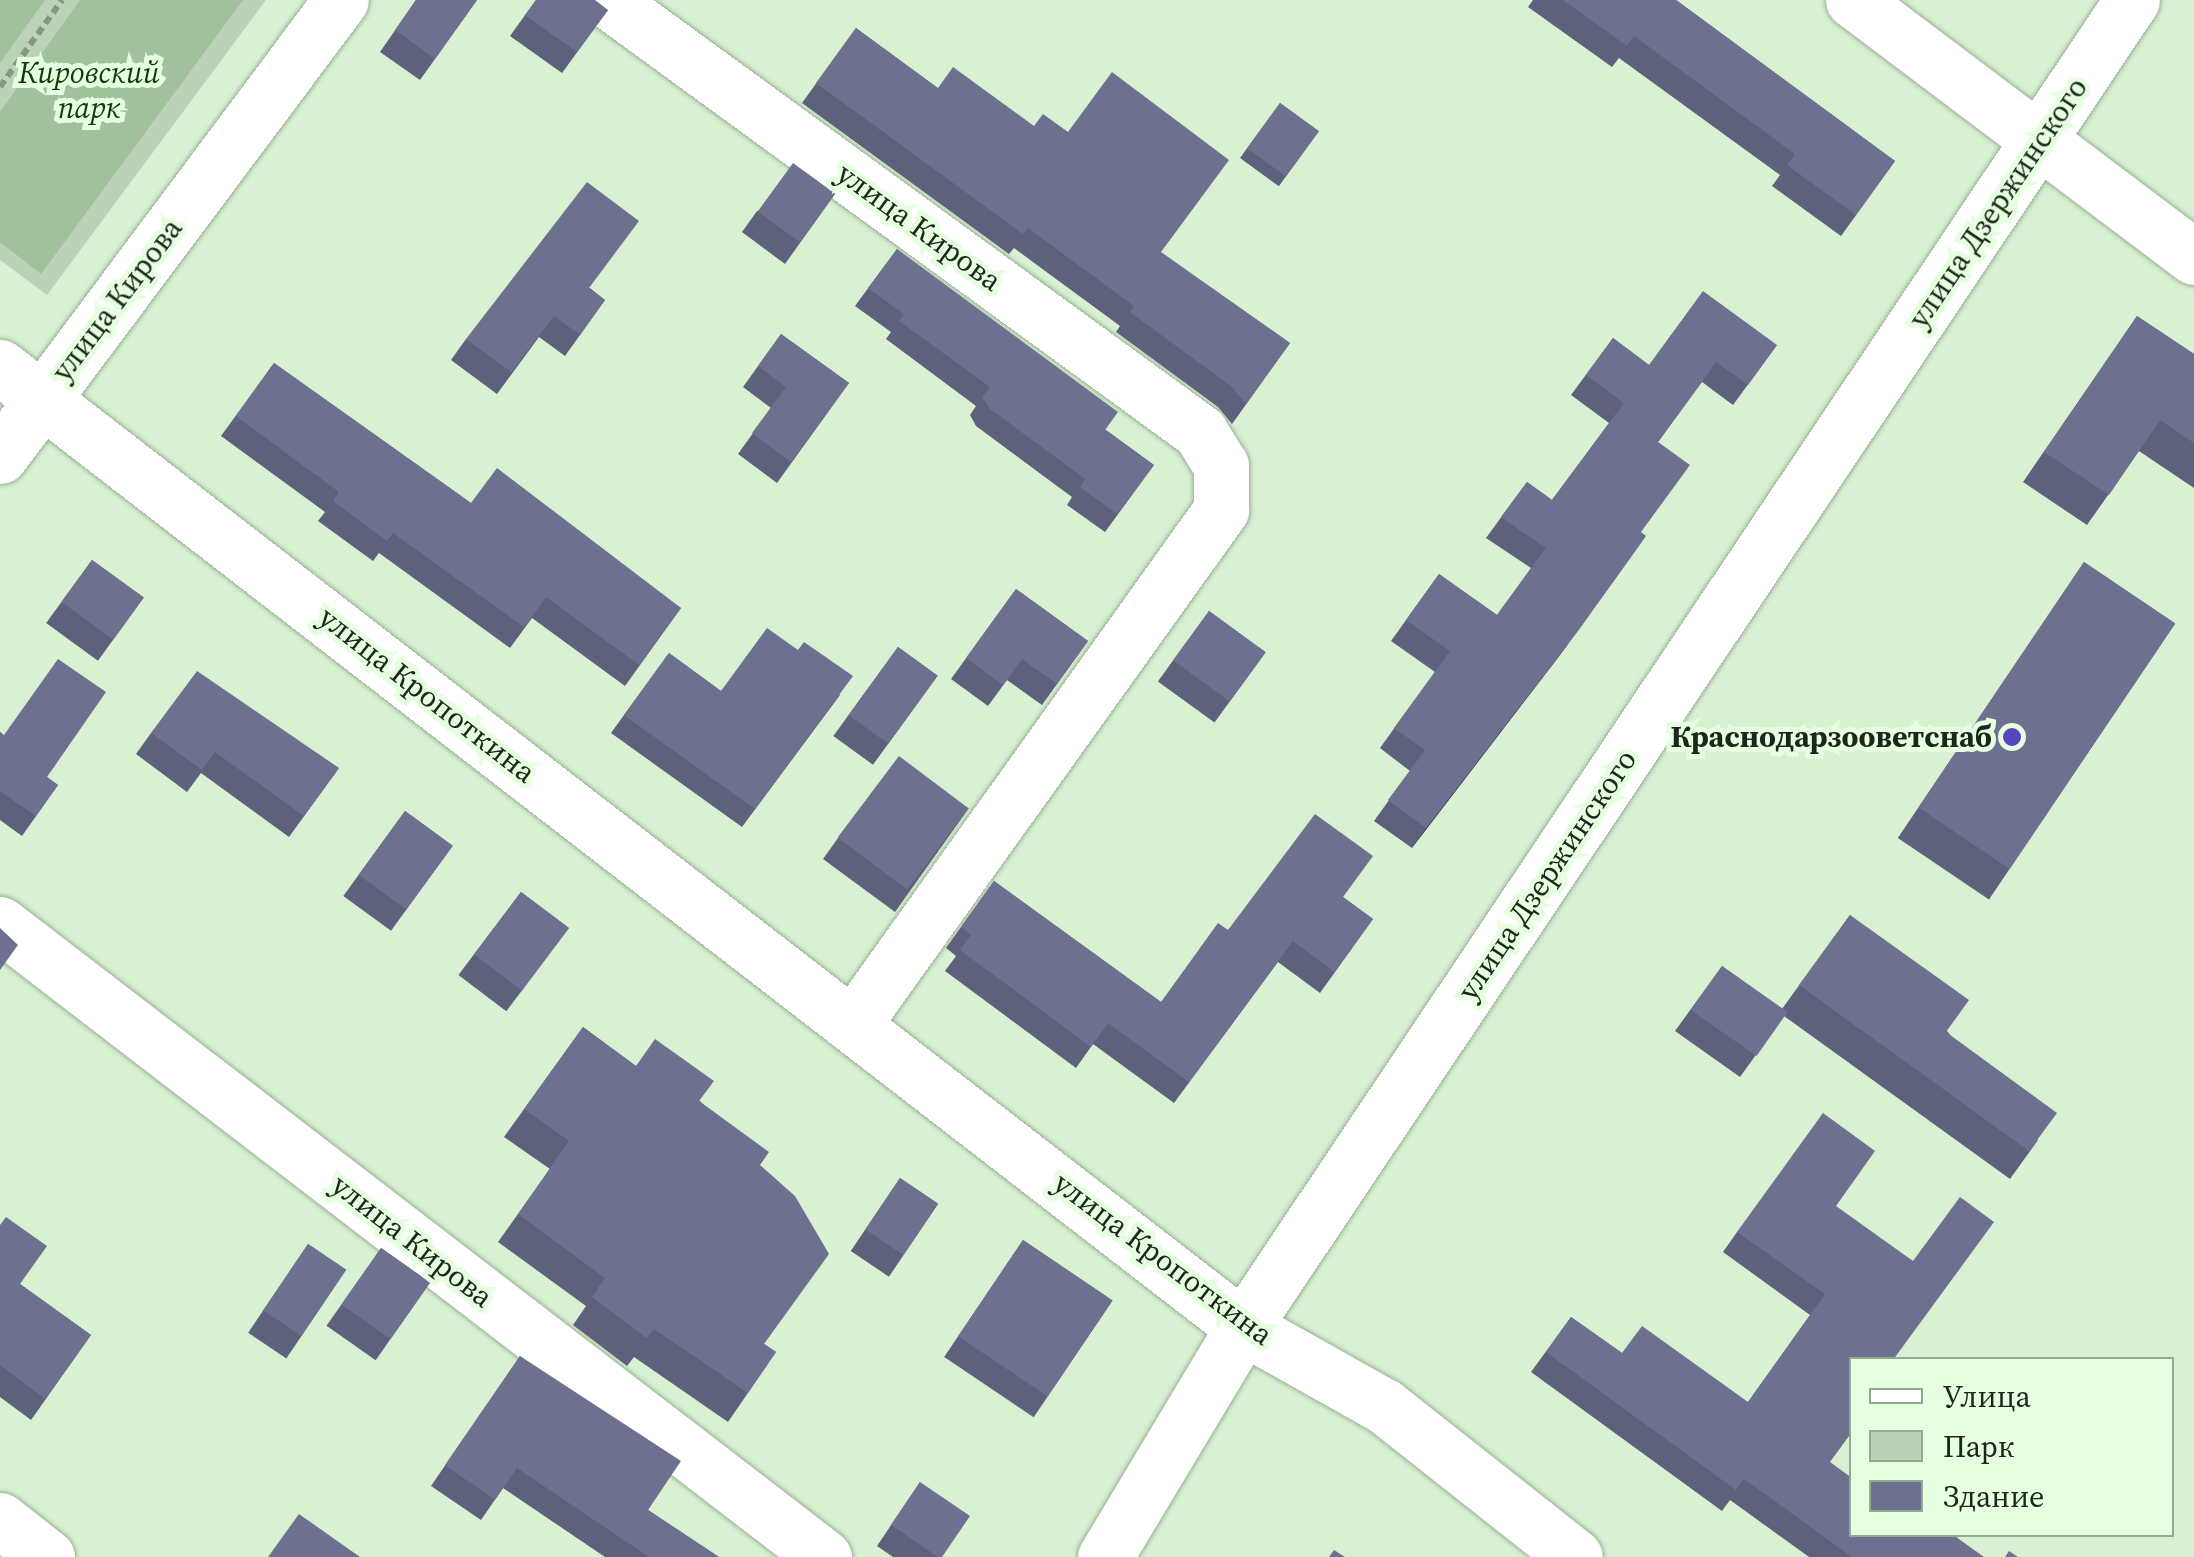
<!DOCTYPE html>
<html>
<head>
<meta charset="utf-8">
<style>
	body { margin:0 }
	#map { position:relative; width:2194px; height:1557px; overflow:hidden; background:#d8f1d3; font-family:"Source Serif 4",serif }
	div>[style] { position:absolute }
	.green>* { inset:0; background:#bbd2b7 }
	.forest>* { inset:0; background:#a1c09c }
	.path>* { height:6px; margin-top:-3px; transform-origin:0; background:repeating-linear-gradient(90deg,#859681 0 8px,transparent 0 13px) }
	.roads { filter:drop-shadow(0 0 2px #98b093) drop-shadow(0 0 2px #98b093) }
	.minor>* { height:55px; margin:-27.5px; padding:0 27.5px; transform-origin:27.5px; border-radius:27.5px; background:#fff }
	.major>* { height:55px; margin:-27.5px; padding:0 27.5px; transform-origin:27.5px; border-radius:27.5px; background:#fff }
	.wall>* { inset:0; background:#5f607b; transform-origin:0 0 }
	.shaded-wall>* { inset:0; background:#4d4e64 }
	.building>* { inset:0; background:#6e708f; transform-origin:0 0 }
	.dots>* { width:28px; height:28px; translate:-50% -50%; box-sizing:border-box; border:5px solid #e5ffe0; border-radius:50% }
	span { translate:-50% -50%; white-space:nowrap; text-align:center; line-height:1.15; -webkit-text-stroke:10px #e5ffe0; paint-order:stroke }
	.park-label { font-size:30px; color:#103a08; font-style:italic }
	.street-label { font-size:30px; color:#1d261b }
	.poi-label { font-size:30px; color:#1d261b; font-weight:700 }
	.right { translate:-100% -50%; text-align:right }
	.legend { position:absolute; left:1849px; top:1357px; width:325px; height:180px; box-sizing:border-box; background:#e5ffe0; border:2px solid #95a891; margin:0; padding:12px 18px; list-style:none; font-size:30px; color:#1d261b }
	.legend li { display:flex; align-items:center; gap:20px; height:50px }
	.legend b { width:50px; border:2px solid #95a891 }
</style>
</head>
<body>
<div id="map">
	<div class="green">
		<i style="clip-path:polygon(0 0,266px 0,47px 295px,0 260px)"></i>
	</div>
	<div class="forest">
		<i style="clip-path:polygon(0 0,45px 0,0 63px)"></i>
		<i style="clip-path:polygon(80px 0,243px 0,41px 274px,0 242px,0 112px)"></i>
	</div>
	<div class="path">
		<i style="left:0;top:87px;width:107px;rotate:-54.5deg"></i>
	</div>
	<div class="roads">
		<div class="minor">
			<i style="left:607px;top:0;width:734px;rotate:36.07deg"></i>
			<i style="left:1200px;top:432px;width:39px;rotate:58deg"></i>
			<i style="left:1221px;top:465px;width:45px;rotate:90deg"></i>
			<i style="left:1221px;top:510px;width:631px;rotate:125.58deg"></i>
			<i style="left:1853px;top:0;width:427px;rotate:37deg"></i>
			<i style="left:0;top:924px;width:1039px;rotate:37.53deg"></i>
			<i style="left:0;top:1520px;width:60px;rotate:38.2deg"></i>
			<i style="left:1105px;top:1557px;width:268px;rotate:-59deg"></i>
			<i style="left:1243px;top:1327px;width:1597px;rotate:-56.18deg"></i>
		</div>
		<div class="major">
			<i style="left:0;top:367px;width:1571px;rotate:37.68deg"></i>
			<i style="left:1243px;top:1327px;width:162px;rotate:29.3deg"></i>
			<i style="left:1384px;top:1406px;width:243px;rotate:38.3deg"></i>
			<i style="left:0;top:456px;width:569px;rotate:-53.21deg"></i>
		</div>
	</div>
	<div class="wall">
		<i style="clip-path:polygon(416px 0,477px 0,420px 80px,380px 52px)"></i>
		<i style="clip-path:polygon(536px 0,608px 10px,562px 73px,510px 36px)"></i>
		<i style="clip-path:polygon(1533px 0,1676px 0,1895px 161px,1841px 236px,1772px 186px,1780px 175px,1619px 58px,1612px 67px,1528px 7px)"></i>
		<i style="clip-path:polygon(856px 28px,1161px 253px,1290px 343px,1232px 424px,1218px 407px,1116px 332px,1120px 326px,1014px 248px,1009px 254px,802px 103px)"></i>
		<i style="left:1280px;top:103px;width:48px;height:68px;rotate:36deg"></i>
		<i style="clip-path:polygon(835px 194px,785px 264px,742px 232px,757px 211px)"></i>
		<i style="clip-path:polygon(897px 249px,1106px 430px,1154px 465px,1105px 532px,1067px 505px,1072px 497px,976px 426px,970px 415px,976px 406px,886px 339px,891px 332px,855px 306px)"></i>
		<i style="clip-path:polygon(590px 288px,605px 300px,565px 356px,539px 337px,497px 394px,451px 360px,466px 339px)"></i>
		<i style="clip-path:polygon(2137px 316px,2194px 354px,2194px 488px,2139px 451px,2087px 525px,2023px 482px)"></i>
		<i style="clip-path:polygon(781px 334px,849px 383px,777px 483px,738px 454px,771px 408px,743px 387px)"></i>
		<i style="clip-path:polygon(1613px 338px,1649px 365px,1777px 345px,1733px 405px,1702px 382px,1658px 442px,1641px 532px,1563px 651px,1412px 848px,1374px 821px,1410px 771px,1380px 748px,1435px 672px,1391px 641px,1439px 574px,1497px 615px,1531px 568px,1486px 538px,1527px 482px,1552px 500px,1609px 423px,1571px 395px)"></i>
		<i style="clip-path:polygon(274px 363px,471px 503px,681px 608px,625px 686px,532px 618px,510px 648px,379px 553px,373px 561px,318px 521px,325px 512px,221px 436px)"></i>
		<i style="left:92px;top:560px;width:64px;height:78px;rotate:36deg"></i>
		<i style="left:2084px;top:562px;width:110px;height:333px;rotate:34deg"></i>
		<i style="clip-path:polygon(1016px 589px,1088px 641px,1042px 705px,1007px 680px,988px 706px,951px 679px)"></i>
		<i style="left:1209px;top:611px;width:70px;height:87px;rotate:36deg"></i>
		<i style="left:898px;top:647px;width:49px;height:110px;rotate:36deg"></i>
		<i style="clip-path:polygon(798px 650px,840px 695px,742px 827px,611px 733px,669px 653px,721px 691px)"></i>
		<i style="clip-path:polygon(0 732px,47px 777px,58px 785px,22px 836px,0 820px)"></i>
		<i style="clip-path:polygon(151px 733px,339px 768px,289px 837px,201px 773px,187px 792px,136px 754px)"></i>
		<i style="clip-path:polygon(969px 808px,895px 912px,823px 859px,838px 838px)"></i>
		<i style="left:405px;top:811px;width:59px;height:105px;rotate:36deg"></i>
		<i style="clip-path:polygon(994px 881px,1161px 1002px,1228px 930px,1343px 897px,1373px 919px,1320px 993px,1278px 962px,1174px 1103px,1093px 1044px,1076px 1068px,945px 971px,956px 956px,946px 948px)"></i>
		<i style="left:521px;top:892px;width:60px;height:104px;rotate:37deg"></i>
		<i style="clip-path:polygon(1850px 915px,2038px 1140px,2010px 1179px,1784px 1016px,1740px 1077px,1675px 1031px,1722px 966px,1782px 1009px)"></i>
		<i style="clip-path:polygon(583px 1027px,636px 1066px,700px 1101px,760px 1165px,764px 1344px,776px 1352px,728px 1422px,634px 1357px,627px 1366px,573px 1325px,586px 1306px,498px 1242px,550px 1169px,504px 1137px)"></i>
		<i style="left:900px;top:1178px;width:46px;height:88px;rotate:34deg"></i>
		<i style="clip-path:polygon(1836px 1206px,1852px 1360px,1830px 1462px,1852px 1534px,1984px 1557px,1809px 1557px,1730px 1500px,1722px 1511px,1531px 1372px,1571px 1317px,1622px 1353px,1748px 1402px,1810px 1315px,1723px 1252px,1737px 1232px)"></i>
		<i style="clip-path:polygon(0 1225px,20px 1284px,91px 1335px,31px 1420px,0 1397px)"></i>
		<i style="left:1023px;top:1240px;width:108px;height:141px;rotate:34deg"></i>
		<i style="left:308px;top:1244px;width:46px;height:107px;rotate:34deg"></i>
		<i style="left:381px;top:1248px;width:60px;height:95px;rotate:35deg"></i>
		<i style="clip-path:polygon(520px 1356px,648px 1510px,719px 1557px,605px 1557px,503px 1488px,481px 1520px,431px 1486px)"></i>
		<i style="clip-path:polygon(920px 1482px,942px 1557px,893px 1557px,877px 1546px)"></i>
	</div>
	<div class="shaded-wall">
		<i style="clip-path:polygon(1646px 536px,1563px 651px,1412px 848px,1426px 828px)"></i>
	</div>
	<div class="building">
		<i style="clip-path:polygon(416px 0,477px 0,435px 59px,395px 30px)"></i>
		<i style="clip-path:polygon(536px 0,595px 0,608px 10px,577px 52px,525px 15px)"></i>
		<i style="clip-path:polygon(1563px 0,1676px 0,1895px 161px,1856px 215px,1787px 165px,1795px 154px,1634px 36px,1627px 46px)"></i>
		<i style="clip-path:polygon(856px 28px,938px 88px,953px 67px,1034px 126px,1043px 114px,1068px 132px,1112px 72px,1229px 160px,1161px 252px,1290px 343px,1246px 404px,1232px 387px,1130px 312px,1134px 306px,1028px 228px,1023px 234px,816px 83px)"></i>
		<i style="left:1280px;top:103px;width:48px;height:56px;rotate:36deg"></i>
		<i style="left:793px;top:163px;width:52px;height:60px;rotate:36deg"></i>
		<i style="clip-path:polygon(587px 182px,639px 221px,589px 288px,605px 300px,580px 335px,554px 316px,511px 372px,466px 339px)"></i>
		<i style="clip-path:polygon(897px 249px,1118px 412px,1105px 430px,1154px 465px,1117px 514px,1080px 487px,1085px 479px,989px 408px,982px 397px,990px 387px,899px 321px,904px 314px,868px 288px)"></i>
		<i style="clip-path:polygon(1703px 291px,1777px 345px,1748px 385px,1716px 362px,1658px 442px,1690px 465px,1641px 532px,1646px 536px,1578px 631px,1426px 828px,1388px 800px,1425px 750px,1394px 728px,1450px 651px,1406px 620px,1439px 574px,1497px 615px,1546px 548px,1501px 517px,1527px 482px,1552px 500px,1624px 403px,1586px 375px,1613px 338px,1649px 365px)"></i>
		<i style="clip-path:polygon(2137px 316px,2194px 354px,2194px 443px,2160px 420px,2109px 495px,2044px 452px)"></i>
		<i style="clip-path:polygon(781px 334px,849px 383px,791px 462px,752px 433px,786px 387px,758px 366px)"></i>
		<i style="clip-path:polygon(274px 363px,471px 503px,497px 468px,681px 608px,639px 665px,546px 597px,524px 627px,393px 533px,387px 541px,333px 501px,339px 492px,236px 416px)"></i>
		<i style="left:92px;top:560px;width:64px;height:52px;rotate:36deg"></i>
		<i style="left:2084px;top:562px;width:110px;height:296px;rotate:34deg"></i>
		<i style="clip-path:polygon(1016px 589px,1088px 641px,1057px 684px,1022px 659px,1003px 685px,966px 658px)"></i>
		<i style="left:1209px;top:611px;width:70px;height:61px;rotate:36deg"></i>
		<i style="clip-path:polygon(767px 628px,798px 650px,804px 642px,853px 676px,755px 809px,624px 715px,669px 653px,721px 691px)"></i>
		<i style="left:898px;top:647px;width:49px;height:84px;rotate:36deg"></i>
		<i style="clip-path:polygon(58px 659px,106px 692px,47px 777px,58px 785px,36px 816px,0 791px,0 732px,4px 735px)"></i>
		<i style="clip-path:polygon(197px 671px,339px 768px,304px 816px,215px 752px,202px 770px,151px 733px)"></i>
		<i style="left:899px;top:756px;width:87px;height:102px;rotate:37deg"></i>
		<i style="left:405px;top:811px;width:59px;height:79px;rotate:36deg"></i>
		<i style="clip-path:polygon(1315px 814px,1373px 856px,1343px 897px,1373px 919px,1334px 972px,1293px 941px,1189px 1082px,1108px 1023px,1091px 1047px,960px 950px,971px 935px,961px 927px,994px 881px,1161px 1002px,1218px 923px,1228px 930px)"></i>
		<i style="left:521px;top:892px;width:60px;height:78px;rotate:37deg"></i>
		<i style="clip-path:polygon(1850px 915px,1969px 1000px,1946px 1032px,2057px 1113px,2029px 1151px,1799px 985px)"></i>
		<i style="clip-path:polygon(0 928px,18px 945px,0 970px)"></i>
		<i style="left:1722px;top:966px;width:80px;height:54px;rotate:35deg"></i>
		<i style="clip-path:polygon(583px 1027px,636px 1066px,655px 1039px,714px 1081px,699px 1101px,769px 1152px,760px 1165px,795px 1196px,829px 1254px,764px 1344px,776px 1352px,748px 1393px,654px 1329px,647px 1338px,592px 1297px,605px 1278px,518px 1214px,569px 1141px,524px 1109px)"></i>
		<i style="clip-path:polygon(1823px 1113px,1875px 1151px,1836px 1206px,1913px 1261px,1960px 1197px,1994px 1222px,1893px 1360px,1852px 1360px,1852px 1432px,1830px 1462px,1852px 1478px,1852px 1534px,1952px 1534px,1984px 1557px,1852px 1557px,1744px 1479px,1736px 1490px,1546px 1352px,1571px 1317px,1622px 1353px,1642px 1326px,1748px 1402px,1825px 1294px,1737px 1232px)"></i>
		<i style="left:900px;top:1178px;width:46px;height:62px;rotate:34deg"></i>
		<i style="clip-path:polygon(6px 1217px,47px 1246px,20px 1284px,91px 1335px,45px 1399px,0 1365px,0 1225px)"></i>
		<i style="left:1023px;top:1240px;width:108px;height:116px;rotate:34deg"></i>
		<i style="left:308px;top:1244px;width:46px;height:80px;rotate:34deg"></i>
		<i style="left:381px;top:1248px;width:60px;height:69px;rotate:35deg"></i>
		<i style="clip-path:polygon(520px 1356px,681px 1461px,648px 1510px,719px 1557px,649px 1557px,517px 1468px,495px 1500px,445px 1465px)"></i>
		<i style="clip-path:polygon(920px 1482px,970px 1516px,942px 1557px,938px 1557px,891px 1525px)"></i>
		<i style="clip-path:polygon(299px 1514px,360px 1557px,268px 1557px)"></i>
		<i style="clip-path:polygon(1334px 1550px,1345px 1557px,1329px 1557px)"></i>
		<i style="clip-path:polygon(2009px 1551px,2018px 1557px,2005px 1557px)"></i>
	</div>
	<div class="dots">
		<i style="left:2012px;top:737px;background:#5445bc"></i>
	</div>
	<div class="park-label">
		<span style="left:89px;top:90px">Кировский<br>парк</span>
	</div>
	<div class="street-label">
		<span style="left:1998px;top:203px;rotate:-56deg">улица Дзержинского</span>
		<span style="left:919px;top:227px;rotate:36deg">улица Кирова</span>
		<span style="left:117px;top:300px;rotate:-53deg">улица Кирова</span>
		<span style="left:427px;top:695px;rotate:38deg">улица Кропоткина</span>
		<span style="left:1547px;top:875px;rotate:-56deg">улица Дзержинского</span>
		<span style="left:412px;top:1241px;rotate:38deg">улица Кирова</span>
		<span style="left:1163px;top:1259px;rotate:37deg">улица Кропоткина</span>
	</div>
	<div class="poi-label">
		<span class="right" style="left:1992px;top:737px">Краснодарзооветснаб</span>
	</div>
	<ul class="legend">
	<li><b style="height:12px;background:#fff"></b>Улица</li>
	<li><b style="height:28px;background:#bbd2b7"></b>Парк</li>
	<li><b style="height:28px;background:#6e708f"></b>Здание</li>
	</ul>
</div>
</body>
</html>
